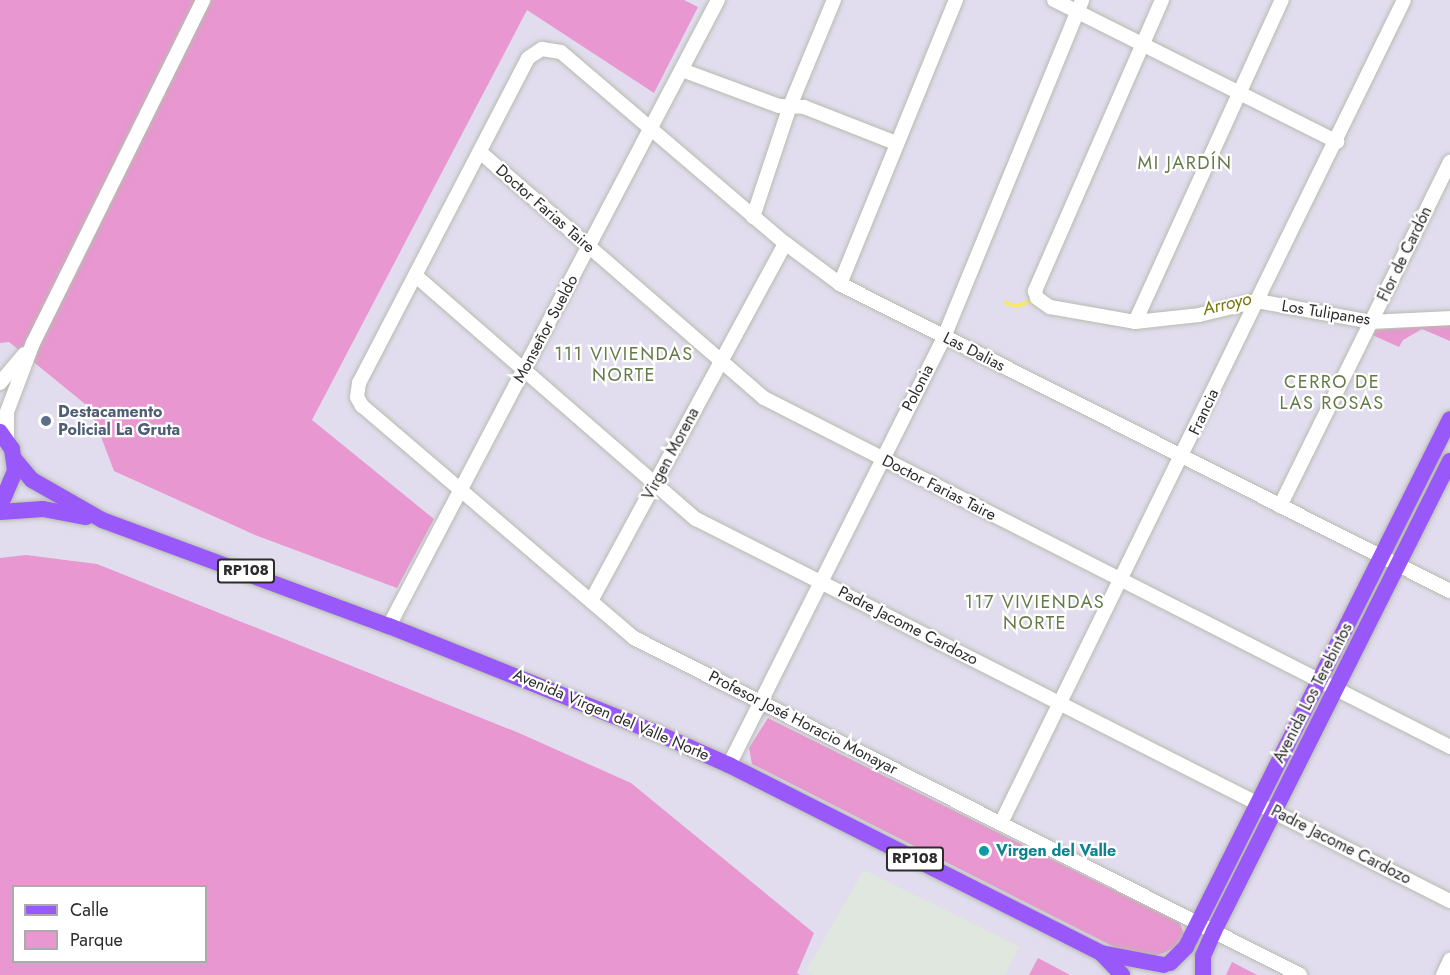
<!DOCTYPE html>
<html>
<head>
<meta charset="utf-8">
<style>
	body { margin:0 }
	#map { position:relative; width:1450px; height:975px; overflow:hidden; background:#e1ddee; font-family:Jost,sans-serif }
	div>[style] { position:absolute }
	.industrial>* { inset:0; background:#dfe7de }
	.green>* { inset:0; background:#e897d0 }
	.stream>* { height:4px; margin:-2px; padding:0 2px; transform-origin:2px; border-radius:2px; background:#f6e86b }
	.roads { filter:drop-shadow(0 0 2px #b6bcae) drop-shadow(0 0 2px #b6bcae) }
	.minor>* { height:14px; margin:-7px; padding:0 7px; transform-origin:7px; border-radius:7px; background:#fff }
	.major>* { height:16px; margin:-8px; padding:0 8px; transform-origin:8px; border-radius:8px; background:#9958f9 }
	.dots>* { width:16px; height:16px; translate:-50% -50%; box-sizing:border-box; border:3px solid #fff; border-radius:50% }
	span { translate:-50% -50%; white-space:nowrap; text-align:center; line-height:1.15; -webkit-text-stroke:4.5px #fff; paint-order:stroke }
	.shield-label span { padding:2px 4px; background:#fff; border:2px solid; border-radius:4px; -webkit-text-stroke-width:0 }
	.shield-label { font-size:15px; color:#2c2c2c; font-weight:700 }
	.street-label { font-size:16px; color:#2c2c2c }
	.service-label { font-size:16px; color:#4e5e75; font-weight:700 }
	.left { translate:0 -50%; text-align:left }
	.culture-label { font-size:16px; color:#0d838f; font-weight:700 }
	.neighbourhood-label { font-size:18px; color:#637a46; letter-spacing:1.5px }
	.water-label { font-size:18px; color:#797709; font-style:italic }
	.legend { position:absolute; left:12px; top:885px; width:195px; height:78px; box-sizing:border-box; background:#fff; border:2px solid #ababab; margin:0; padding:8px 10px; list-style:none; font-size:18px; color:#2c2c2c }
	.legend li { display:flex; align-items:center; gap:12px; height:30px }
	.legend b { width:30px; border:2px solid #ababab }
</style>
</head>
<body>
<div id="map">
	<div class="industrial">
		<i style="clip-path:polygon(864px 870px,1019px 947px,1005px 975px,813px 975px,806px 971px)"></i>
	</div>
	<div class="green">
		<i style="clip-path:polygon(0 0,684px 0,698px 7px,654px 93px,527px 10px,312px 420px,434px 519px,397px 588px,255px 535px,114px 471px,90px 408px,9px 342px,0 343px)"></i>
		<i style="clip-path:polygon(1450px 325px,1450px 341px,1422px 329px,1403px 340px,1399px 347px,1370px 334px,1373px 330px)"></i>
		<i style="clip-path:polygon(evenodd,26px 555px,97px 564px,519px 733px,631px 783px,814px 933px,797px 973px,800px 975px,0 975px,0 558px,26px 555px,14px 886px,206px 886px,206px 962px,14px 962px,14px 886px)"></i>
		<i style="clip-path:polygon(768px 718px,1180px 923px,1184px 934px,1178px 945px,1164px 953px,1149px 957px,1124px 952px,752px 764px,749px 748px)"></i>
		<i style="clip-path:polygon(1038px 958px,1070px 975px,1029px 975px)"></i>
		<i style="clip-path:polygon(1232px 962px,1257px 975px,1226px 975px)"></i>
	</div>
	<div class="stream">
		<i style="left:1006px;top:303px;width:11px;rotate:15deg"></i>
		<i style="left:1017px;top:306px;width:18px;rotate:-19deg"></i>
	</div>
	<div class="roads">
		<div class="minor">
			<i style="left:1054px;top:0;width:317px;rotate:26.6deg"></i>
			<i style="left:1162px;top:0;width:318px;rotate:113.6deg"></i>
			<i style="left:1035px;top:291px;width:7px;rotate:74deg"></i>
			<i style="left:1037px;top:298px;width:16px;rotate:35deg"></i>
			<i style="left:1050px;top:307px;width:86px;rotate:10deg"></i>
			<i style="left:1135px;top:322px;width:64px;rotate:-6.2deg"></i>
			<i style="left:1199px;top:315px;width:60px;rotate:-13.6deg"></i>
			<i style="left:1257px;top:301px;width:116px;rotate:10.4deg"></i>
			<i style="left:1371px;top:322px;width:79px;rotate:-2.9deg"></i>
			<i style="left:682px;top:70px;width:103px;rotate:20.4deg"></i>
			<i style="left:779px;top:106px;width:25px;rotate:2deg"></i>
			<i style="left:804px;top:107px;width:99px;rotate:21.4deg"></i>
			<i style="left:480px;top:152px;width:376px;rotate:40.9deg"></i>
			<i style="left:764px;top:398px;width:770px;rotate:26.96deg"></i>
			<i style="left:753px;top:217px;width:117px;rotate:-71.6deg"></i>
			<i style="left:790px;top:106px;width:115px;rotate:-67.5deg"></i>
			<i style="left:416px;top:276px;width:371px;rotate:41deg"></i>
			<i style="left:696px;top:519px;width:845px;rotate:26.87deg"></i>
			<i style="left:840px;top:284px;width:307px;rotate:-67.8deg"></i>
			<i style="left:1135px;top:322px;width:354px;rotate:-65.5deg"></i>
			<i style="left:0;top:383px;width:38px;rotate:-50deg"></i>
			<i style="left:7px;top:439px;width:27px;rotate:-90deg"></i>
			<i style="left:7px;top:412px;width:74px;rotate:-69.4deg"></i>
			<i style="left:33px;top:343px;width:383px;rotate:-63.6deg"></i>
			<i style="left:1280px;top:506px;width:384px;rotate:-63.7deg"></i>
			<i style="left:591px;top:601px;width:407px;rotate:-61.5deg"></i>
			<i style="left:389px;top:626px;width:707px;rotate:-62.28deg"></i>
			<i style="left:729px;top:765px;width:479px;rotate:-63.3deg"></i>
			<i style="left:944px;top:337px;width:364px;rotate:-67.7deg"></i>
			<i style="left:1001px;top:823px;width:916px;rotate:-63.91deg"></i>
			<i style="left:1300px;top:975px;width:746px;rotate:-153.16deg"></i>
			<i style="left:634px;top:638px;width:358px;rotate:-139.5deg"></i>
			<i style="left:362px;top:406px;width:10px;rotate:-119deg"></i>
			<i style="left:357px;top:397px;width:14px;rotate:-82deg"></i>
			<i style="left:359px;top:383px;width:366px;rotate:-62.5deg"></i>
			<i style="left:528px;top:58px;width:17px;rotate:-33deg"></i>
			<i style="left:542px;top:49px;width:19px;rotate:9deg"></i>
			<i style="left:561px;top:52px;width:294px;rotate:40.5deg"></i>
			<i style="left:785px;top:243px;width:69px;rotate:36.7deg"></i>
			<i style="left:840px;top:284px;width:683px;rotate:26.72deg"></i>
			<i style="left:1443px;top:975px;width:17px;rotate:-65deg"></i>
		</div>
		<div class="major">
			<i style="left:0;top:432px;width:21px;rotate:55deg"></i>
			<i style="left:12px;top:449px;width:22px;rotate:82deg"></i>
			<i style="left:15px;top:471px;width:38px;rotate:113deg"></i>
			<i style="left:15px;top:460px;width:26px;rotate:50deg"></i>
			<i style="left:32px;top:480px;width:81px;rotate:29.7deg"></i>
			<i style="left:102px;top:520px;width:306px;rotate:20.3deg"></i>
			<i style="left:389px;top:626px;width:289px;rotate:21.8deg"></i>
			<i style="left:657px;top:733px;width:79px;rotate:24deg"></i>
			<i style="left:729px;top:765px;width:417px;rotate:26.8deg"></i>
			<i style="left:1101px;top:953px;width:64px;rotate:10.8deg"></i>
			<i style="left:0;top:512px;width:43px;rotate:-4deg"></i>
			<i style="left:43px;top:509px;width:44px;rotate:10.5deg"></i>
			<i style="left:1102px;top:954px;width:29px;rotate:46deg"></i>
			<i style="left:1170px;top:963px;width:23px;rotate:-45deg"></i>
			<i style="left:1186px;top:947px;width:590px;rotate:-63.43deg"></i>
			<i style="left:1203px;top:975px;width:19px;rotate:-90deg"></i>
			<i style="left:1203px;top:956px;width:27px;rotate:-66deg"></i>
			<i style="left:1214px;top:931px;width:526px;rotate:-63.34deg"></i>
		</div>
	</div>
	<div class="dots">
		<i style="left:46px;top:421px;background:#5c6f8a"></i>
		<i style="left:984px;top:851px;background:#0f9aa8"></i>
	</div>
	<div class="shield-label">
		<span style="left:246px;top:571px">RP108</span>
		<span style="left:915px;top:859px">RP108</span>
	</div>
	<div class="street-label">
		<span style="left:545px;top:209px;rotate:41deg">Doctor Farias Taire</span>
		<span style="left:1405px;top:254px;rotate:-64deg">Flor de Cardón</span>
		<span style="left:1326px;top:313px;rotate:9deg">Los Tulipanes</span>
		<span style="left:546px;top:329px;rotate:-62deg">Monseñor Sueldo</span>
		<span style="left:974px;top:352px;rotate:27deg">Las Dalias</span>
		<span style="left:918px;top:388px;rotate:-63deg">Polonia</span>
		<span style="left:1204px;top:412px;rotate:-65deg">Francia</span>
		<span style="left:671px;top:454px;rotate:-62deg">Virgen Morena</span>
		<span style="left:939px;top:488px;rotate:27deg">Doctor Farias Taire</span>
		<span style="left:908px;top:626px;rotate:27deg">Padre Jacome Cardozo</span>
		<span style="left:1313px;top:693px;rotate:-63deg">Avenida Los Terebintos</span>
		<span style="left:611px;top:715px;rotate:23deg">Avenida Virgen del Valle Norte</span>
		<span style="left:803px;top:723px;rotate:27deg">Profesor José Horacio Monayar</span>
		<span style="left:1341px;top:845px;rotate:27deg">Padre Jacome Cardozo</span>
	</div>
	<div class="service-label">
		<span class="left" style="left:58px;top:421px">Destacamento<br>Policial La Gruta</span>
	</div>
	<div class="culture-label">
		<span class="left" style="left:996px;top:851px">Virgen del Valle</span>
	</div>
	<div class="neighbourhood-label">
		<span style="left:1185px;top:163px">MI JARDÍN</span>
		<span style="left:624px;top:365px">111 VIVIENDAS<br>NORTE</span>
		<span style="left:1332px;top:393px">CERRO DE<br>LAS ROSAS</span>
		<span style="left:1035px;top:613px">117 VIVIENDAS<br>NORTE</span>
	</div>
	<div class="water-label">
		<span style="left:1227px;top:304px;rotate:-13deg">Arroyo</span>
	</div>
	<ul class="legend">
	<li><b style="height:8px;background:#9958f9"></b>Calle</li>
	<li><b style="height:16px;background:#e897d0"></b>Parque</li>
	</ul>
</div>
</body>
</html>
